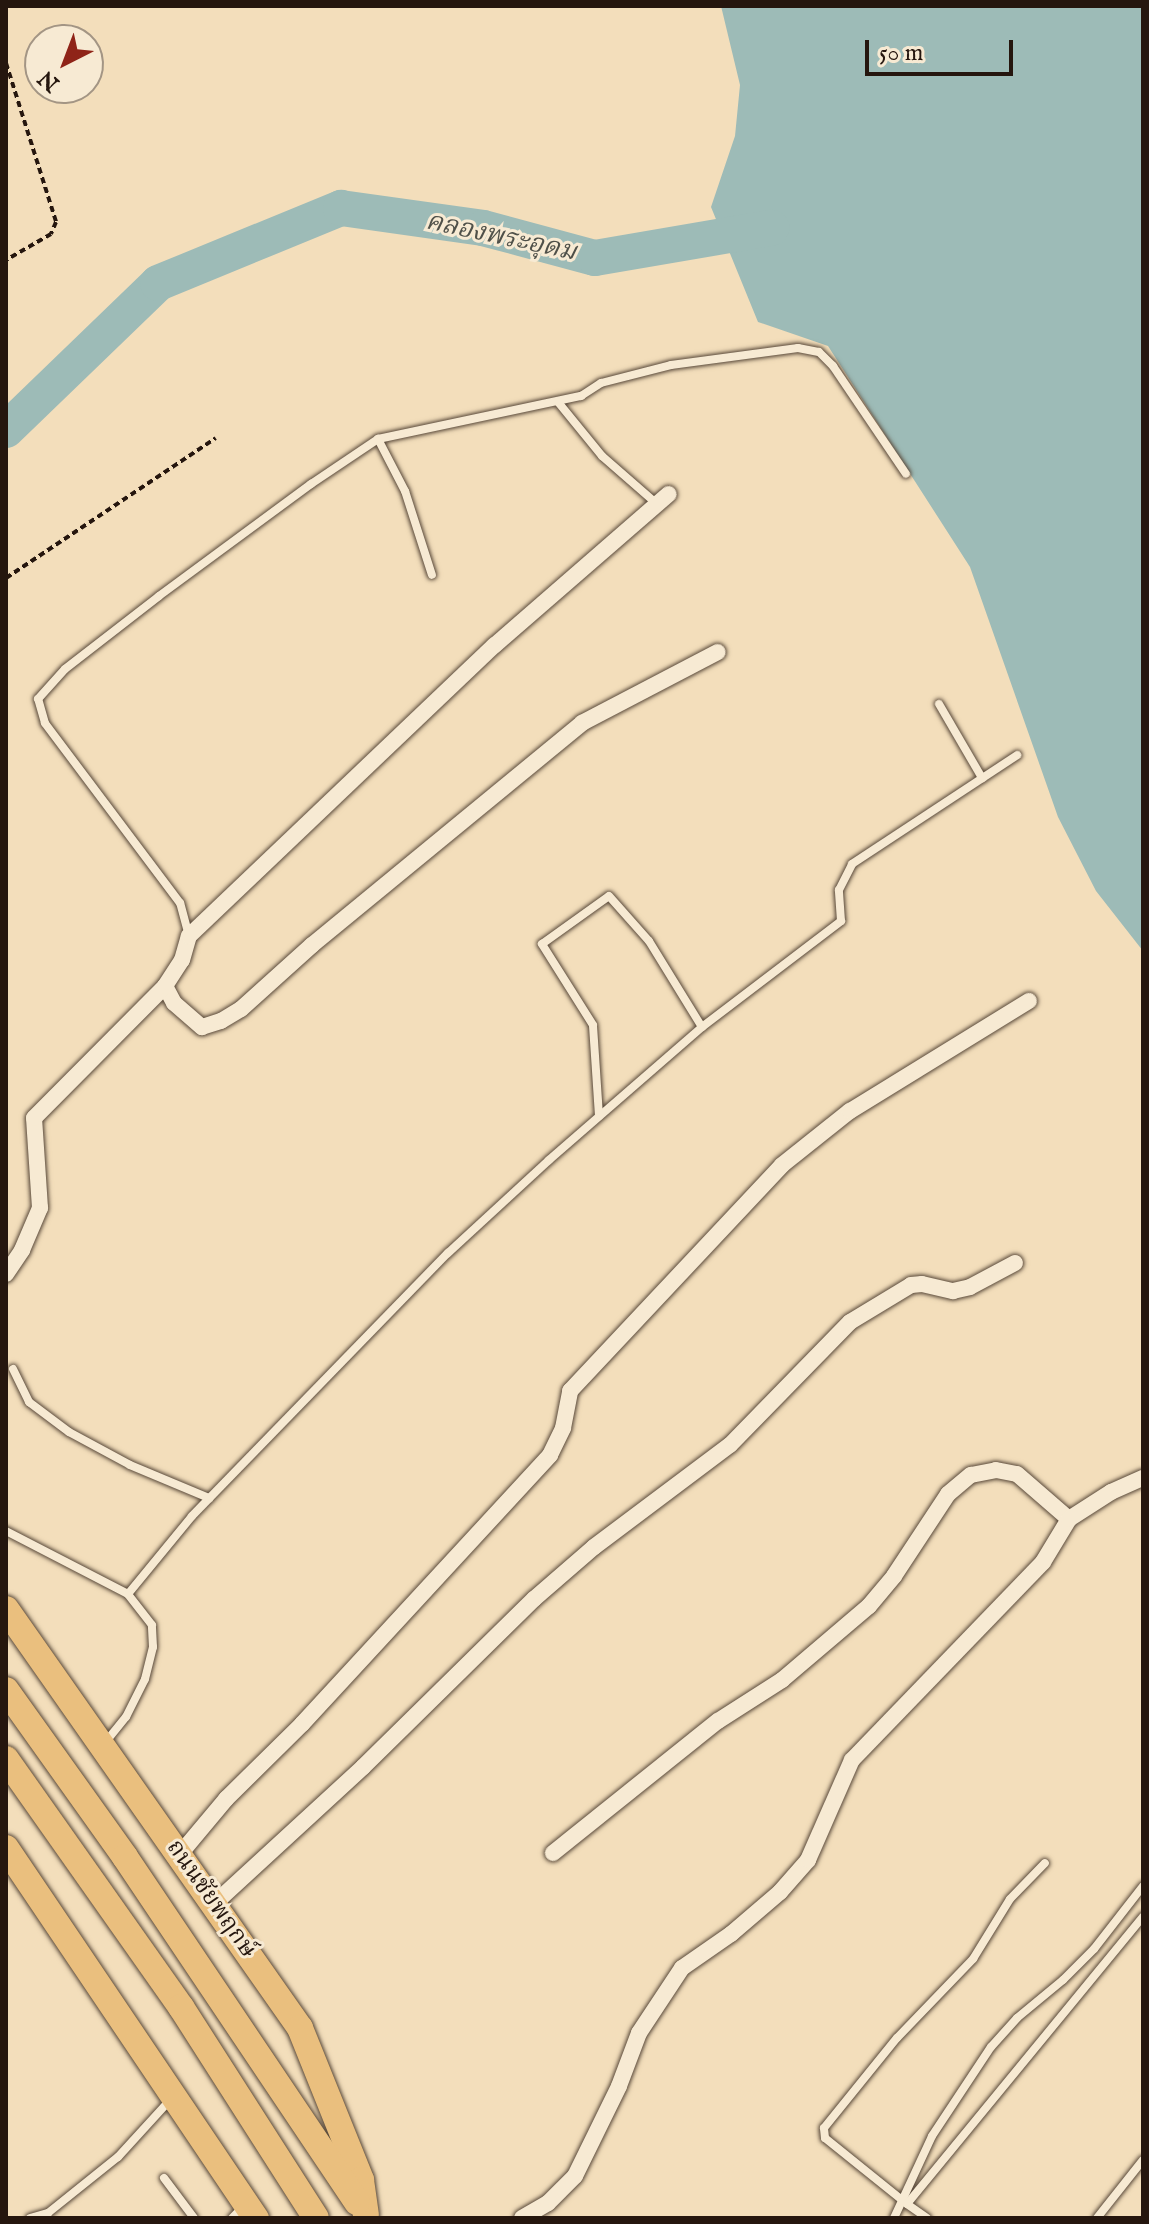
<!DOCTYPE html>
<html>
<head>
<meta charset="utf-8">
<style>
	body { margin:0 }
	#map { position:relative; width:1149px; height:2224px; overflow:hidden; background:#f3debb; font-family:"IM FELL English","Noto Serif Thai",serif }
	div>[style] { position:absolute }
	.water>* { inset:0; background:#9dbbb7 }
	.river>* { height:36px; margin:-18px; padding:0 18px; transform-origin:18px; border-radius:18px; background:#9dbbb7 }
	.path>* { height:4px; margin-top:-2px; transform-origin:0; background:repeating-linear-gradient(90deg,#25160e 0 6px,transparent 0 10px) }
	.roads { filter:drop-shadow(0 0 2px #584839) drop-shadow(0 0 2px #584839) }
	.lane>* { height:8px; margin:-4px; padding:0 4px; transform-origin:4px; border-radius:4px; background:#f7ead3 }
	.street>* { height:16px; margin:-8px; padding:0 8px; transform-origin:8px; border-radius:8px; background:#f7ead3 }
	.primary>* { height:26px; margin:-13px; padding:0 13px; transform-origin:13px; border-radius:13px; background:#eabf7e }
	span { translate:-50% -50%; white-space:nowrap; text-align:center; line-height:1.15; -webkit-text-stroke:6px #f7ead3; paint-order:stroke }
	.street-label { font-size:24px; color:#25160e }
	.water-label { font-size:26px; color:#4f5049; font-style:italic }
	.frame { position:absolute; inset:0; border:8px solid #25160e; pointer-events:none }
	.north { position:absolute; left:24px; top:24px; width:80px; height:80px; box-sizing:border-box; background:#f7ead3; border:2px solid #a39584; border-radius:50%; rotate:222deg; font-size:22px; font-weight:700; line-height:32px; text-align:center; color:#25160e }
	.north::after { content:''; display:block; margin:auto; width:28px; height:36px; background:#8f2418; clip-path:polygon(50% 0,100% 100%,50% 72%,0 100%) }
	.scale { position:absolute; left:865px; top:40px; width:148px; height:36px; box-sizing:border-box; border:4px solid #25160e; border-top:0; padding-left:10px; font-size:24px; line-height:28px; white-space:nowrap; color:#25160e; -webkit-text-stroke:6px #f7ead3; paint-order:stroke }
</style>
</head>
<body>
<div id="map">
	<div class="water">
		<i style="clip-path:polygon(721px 6px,1143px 6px,1143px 951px,1096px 891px,1058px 817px,970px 567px,828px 346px,758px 322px,711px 207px,735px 136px,740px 85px)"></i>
	</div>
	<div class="river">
		<i style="left:6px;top:430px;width:211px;rotate:-44deg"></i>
		<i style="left:158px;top:283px;width:198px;rotate:-22.3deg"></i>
		<i style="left:341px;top:208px;width:143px;rotate:8deg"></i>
		<i style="left:483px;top:228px;width:116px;rotate:15deg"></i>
		<i style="left:595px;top:258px;width:179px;rotate:-9.7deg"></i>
	</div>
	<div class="path">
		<i style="left:6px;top:63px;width:167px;rotate:72.5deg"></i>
		<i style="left:56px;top:222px;width:13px;rotate:113deg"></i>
		<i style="left:51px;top:234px;width:52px;rotate:150deg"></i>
		<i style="left:6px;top:578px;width:252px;rotate:-33.7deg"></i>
	</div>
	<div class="roads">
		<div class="lane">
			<i style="left:558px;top:402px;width:70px;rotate:50.8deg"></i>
			<i style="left:602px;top:456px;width:73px;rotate:41.1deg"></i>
			<i style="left:378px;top:439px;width:59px;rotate:62.6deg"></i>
			<i style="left:405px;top:491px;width:88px;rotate:72.2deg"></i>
			<i style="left:939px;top:704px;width:86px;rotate:59.8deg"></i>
			<i style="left:189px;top:936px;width:34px;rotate:-105deg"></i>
			<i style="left:180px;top:903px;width:225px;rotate:-126.9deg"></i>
			<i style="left:45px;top:723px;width:25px;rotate:-106deg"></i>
			<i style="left:38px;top:699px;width:40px;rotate:-48deg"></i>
			<i style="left:65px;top:669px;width:119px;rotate:-37.8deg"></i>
			<i style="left:159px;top:596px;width:189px;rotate:-36.4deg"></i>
			<i style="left:311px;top:484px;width:81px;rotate:-33.9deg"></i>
			<i style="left:378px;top:439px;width:208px;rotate:-12deg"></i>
			<i style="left:581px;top:396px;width:24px;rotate:-33deg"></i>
			<i style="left:601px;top:383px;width:72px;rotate:-14.4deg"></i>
			<i style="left:671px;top:365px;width:128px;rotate:-7.6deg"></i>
			<i style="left:798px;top:348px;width:21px;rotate:11deg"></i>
			<i style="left:819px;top:352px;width:20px;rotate:45deg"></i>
			<i style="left:833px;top:366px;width:130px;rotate:55.9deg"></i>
			<i style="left:599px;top:1116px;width:91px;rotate:-93.8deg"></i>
			<i style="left:593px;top:1025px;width:96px;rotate:-122.2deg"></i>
			<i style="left:542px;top:944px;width:82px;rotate:-35.6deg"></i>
			<i style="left:609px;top:896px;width:60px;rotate:48.4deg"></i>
			<i style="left:649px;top:941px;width:101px;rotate:58.4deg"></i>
			<i style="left:13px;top:1369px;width:37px;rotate:64deg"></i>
			<i style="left:29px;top:1402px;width:50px;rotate:36.9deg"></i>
			<i style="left:69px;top:1432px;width:69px;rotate:28.4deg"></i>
			<i style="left:130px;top:1465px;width:86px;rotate:22.7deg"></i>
			<i style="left:6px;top:1531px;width:137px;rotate:27.3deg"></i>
			<i style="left:104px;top:1744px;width:35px;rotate:-51deg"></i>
			<i style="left:126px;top:1717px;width:42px;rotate:-63.4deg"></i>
			<i style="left:145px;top:1679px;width:33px;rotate:-76deg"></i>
			<i style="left:153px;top:1647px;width:22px;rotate:-93deg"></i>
			<i style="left:152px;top:1625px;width:39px;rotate:-128deg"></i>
			<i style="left:128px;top:1594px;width:101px;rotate:-50.6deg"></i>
			<i style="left:192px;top:1516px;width:367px;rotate:-45.8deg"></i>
			<i style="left:448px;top:1253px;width:137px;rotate:-42.6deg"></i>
			<i style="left:549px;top:1160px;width:203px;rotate:-41deg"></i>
			<i style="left:702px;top:1027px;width:175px;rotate:-37.3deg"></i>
			<i style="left:841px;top:921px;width:31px;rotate:-94deg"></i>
			<i style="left:839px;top:890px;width:29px;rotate:-63deg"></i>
			<i style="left:852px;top:864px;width:198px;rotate:-33.4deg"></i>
			<i style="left:164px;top:2178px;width:50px;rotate:53.1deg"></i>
			<i style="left:907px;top:2204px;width:105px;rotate:-141.2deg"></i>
			<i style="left:825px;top:2138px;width:10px;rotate:-96deg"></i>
			<i style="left:824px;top:2128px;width:116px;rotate:-51deg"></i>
			<i style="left:897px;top:2038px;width:110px;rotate:-46.1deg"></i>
			<i style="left:973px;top:1959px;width:70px;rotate:-58.3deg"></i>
			<i style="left:1010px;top:1899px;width:50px;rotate:-45.8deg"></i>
			<i style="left:30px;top:2218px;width:19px;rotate:-16deg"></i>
			<i style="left:48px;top:2213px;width:90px;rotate:-38.7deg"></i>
			<i style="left:118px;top:2157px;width:79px;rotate:-47.6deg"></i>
			<i style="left:232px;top:2218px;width:16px;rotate:-45deg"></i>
			<i style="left:894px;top:2218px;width:90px;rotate:-65.1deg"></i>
			<i style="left:932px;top:2136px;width:107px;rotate:-56.5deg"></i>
			<i style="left:991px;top:2047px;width:39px;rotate:-48deg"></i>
			<i style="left:1017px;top:2018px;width:60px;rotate:-39.6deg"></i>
			<i style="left:1063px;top:1980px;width:44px;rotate:-45deg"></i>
			<i style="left:1094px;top:1949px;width:80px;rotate:-52.1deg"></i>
			<i style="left:927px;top:2218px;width:24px;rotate:-145deg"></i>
			<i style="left:907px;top:2204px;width:372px;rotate:-50.6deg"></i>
			<i style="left:1097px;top:2218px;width:74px;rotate:-51.6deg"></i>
		</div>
		<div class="street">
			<i style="left:165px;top:986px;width:19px;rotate:62deg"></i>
			<i style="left:174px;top:1003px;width:37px;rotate:41deg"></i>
			<i style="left:202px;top:1027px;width:20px;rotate:-18deg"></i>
			<i style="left:221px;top:1021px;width:23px;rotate:-31deg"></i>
			<i style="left:241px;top:1009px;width:96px;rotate:-42deg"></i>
			<i style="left:312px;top:945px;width:350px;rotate:-39.4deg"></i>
			<i style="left:582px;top:723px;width:153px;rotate:-27.6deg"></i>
			<i style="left:6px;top:1274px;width:29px;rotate:-56deg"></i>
			<i style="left:22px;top:1250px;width:46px;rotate:-66.8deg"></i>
			<i style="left:40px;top:1208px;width:90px;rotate:-93.8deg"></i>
			<i style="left:34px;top:1118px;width:186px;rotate:-45.2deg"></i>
			<i style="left:165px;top:986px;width:31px;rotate:-57deg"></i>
			<i style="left:182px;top:960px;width:25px;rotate:-74deg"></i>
			<i style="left:189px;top:936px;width:422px;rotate:-43.6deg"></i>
			<i style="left:495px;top:645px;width:230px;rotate:-41deg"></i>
			<i style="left:553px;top:1853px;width:211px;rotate:-38.7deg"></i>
			<i style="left:718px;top:1721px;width:76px;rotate:-32.6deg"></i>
			<i style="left:782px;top:1680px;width:114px;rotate:-40.4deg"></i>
			<i style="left:869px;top:1606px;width:39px;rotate:-50deg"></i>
			<i style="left:894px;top:1576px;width:98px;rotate:-56.6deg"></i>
			<i style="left:948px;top:1494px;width:30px;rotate:-40deg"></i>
			<i style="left:971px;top:1475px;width:25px;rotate:-11deg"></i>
			<i style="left:996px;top:1470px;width:21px;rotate:11deg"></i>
			<i style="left:1017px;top:1474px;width:69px;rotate:40.9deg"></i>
			<i style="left:180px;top:1854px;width:72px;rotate:-50.1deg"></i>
			<i style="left:226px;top:1799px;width:107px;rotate:-44.6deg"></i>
			<i style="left:302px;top:1724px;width:366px;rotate:-47.3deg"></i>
			<i style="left:550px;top:1455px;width:30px;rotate:-64deg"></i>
			<i style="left:563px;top:1428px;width:38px;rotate:-79deg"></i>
			<i style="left:570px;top:1391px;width:310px;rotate:-46.8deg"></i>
			<i style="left:782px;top:1165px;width:87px;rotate:-38.5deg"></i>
			<i style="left:850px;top:1111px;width:210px;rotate:-31.6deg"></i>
			<i style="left:214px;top:1904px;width:202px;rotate:-42.6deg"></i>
			<i style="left:363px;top:1767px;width:240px;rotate:-44.5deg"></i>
			<i style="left:534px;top:1599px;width:79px;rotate:-40.9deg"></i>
			<i style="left:594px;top:1547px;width:170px;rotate:-36.9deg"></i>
			<i style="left:730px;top:1445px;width:172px;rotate:-45.7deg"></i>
			<i style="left:850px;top:1322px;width:71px;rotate:-31.2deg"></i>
			<i style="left:911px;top:1285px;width:11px;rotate:-5deg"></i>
			<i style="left:922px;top:1284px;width:32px;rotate:13deg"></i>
			<i style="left:953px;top:1291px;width:17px;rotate:-13deg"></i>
			<i style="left:970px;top:1287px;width:51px;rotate:-28.1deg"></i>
			<i style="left:522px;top:2218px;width:30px;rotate:-30deg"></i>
			<i style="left:548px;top:2203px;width:38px;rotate:-45deg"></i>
			<i style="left:575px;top:2176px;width:100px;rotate:-63.9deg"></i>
			<i style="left:619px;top:2086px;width:57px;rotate:-69.3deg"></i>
			<i style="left:639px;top:2033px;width:78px;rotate:-56.5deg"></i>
			<i style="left:682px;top:1968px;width:60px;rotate:-34.8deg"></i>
			<i style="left:731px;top:1934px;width:65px;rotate:-40.6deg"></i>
			<i style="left:780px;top:1892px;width:43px;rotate:-48.8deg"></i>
			<i style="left:808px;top:1860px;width:109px;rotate:-66.3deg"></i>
			<i style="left:852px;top:1760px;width:275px;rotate:-46deg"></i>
			<i style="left:1043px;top:1562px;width:50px;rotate:-58.8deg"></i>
			<i style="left:1069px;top:1519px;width:50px;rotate:-32.7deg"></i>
			<i style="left:1111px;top:1492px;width:35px;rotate:-24deg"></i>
		</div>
		<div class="primary">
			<i style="left:6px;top:1609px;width:512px;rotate:54.94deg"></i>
			<i style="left:300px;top:2028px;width:164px;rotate:68.1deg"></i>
			<i style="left:361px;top:2180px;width:35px;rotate:82deg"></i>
			<i style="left:6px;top:1690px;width:205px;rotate:54.5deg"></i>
			<i style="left:125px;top:1857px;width:416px;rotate:56.1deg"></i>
			<i style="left:6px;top:1759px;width:304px;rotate:54.8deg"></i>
			<i style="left:181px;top:2007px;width:250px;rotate:57.4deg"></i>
			<i style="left:6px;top:1848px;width:447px;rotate:56deg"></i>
		</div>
	</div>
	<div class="street-label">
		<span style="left:211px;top:1899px;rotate:55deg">ถนนชัยพฤกษ์</span>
	</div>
	<div class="water-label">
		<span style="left:501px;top:237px;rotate:12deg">คลองพระอุดม</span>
	</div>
	<div class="frame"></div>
	<div class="north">N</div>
	<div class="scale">50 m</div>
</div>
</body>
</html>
